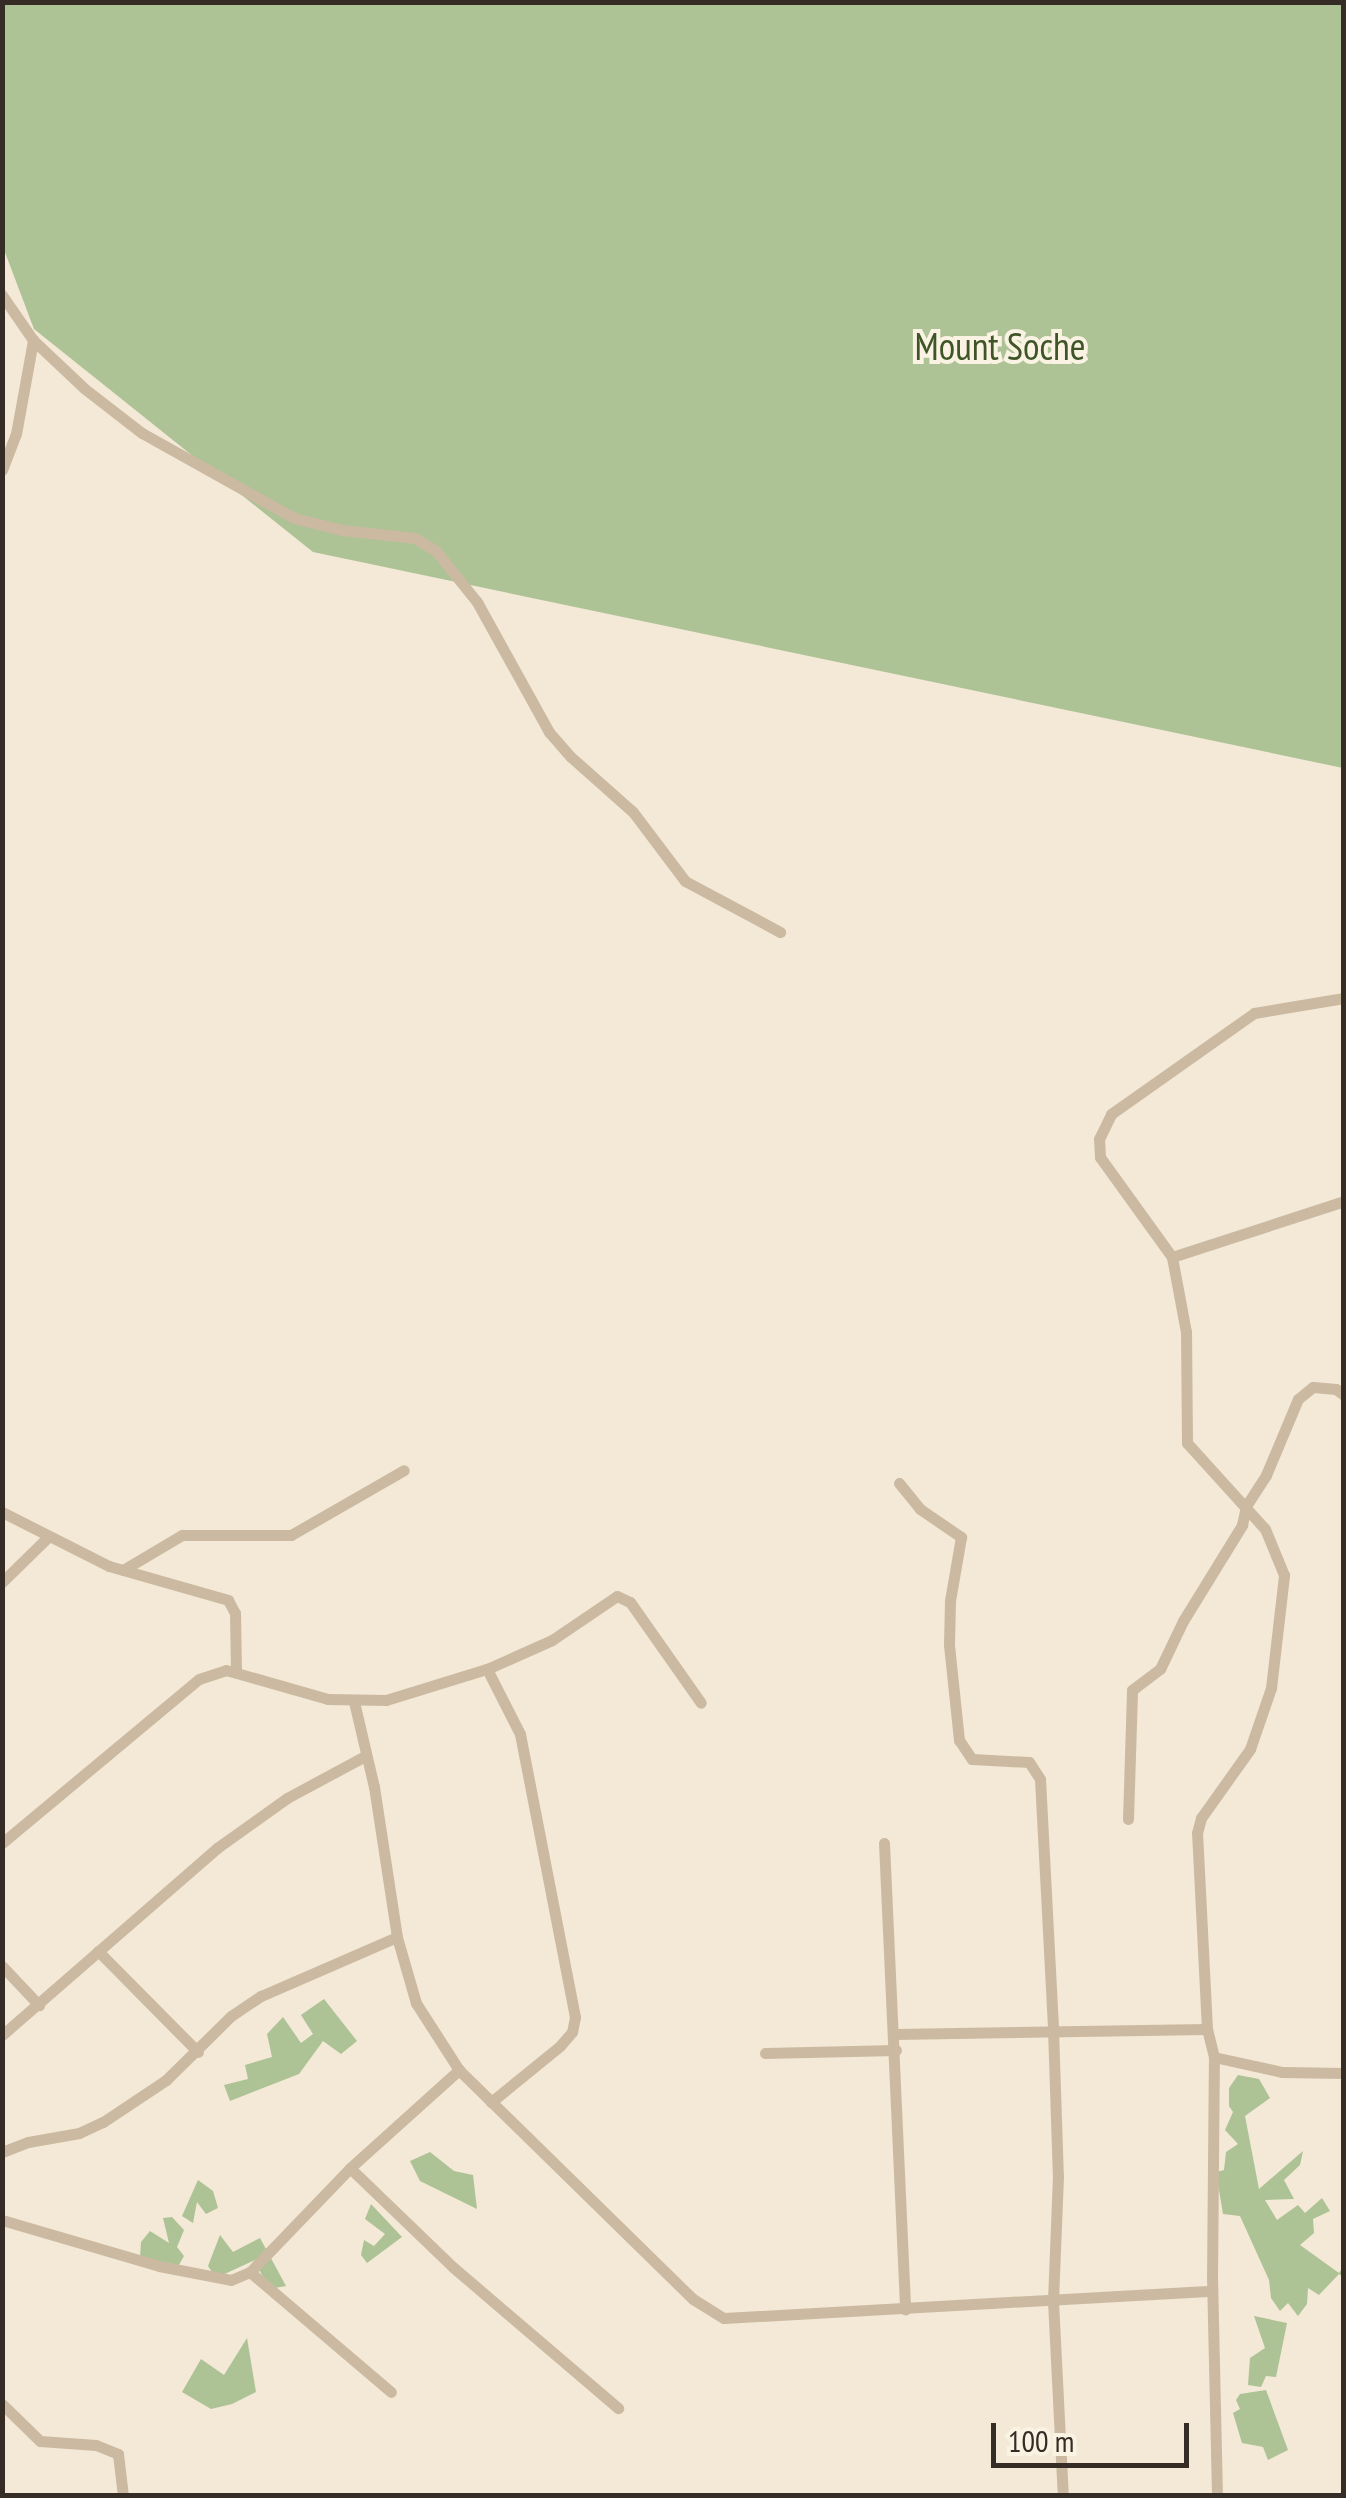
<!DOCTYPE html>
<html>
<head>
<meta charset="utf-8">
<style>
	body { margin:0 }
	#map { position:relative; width:1346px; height:2498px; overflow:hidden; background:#f3e9d6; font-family:"PT Sans Narrow",sans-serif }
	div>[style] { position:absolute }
	.green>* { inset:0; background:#adc295 }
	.minor>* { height:11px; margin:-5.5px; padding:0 5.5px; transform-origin:5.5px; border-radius:5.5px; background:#cbbaa1 }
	span { translate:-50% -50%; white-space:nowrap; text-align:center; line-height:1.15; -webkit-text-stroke:8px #faf2e2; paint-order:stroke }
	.park-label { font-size:38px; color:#3e5527 }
	.frame { position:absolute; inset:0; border:5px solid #352c25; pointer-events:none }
	.scale { position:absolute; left:991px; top:2423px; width:198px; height:45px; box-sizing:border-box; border:5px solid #352c25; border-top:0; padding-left:12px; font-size:30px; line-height:35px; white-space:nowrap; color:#352c25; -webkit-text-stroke:8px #faf2e2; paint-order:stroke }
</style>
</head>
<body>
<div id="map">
	<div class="green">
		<i style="clip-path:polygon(3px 3px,1343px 3px,1343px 768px,313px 552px,34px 329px,3px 247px)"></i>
		<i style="clip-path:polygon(324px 1999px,357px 2041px,341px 2054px,323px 2041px,299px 2074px,230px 2101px,224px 2085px,248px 2079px,245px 2065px,272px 2057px,267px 2034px,283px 2017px,301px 2043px,313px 2034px,301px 2015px)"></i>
		<i style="clip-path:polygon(1238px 2075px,1259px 2079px,1270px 2098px,1245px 2116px,1259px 2189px,1303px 2151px,1300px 2165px,1284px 2180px,1294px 2199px,1265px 2200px,1277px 2220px,1298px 2205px,1305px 2213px,1322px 2198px,1330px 2211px,1313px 2219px,1314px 2233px,1300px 2245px,1339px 2273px,1343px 2267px,1343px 2277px,1339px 2274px,1319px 2295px,1308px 2288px,1307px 2304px,1298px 2316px,1288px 2303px,1280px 2311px,1271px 2298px,1269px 2280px,1240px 2216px,1223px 2214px,1216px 2172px,1224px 2170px,1226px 2152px,1238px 2144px,1225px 2130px,1233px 2112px,1229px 2106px,1229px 2088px)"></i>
		<i style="clip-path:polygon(430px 2152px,454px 2171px,473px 2175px,477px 2209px,420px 2181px,410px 2161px)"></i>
		<i style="clip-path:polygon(198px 2180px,213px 2191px,218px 2208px,206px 2214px,197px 2202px,193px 2223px,182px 2216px)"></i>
		<i style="clip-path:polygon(371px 2204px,402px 2237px,367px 2263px,361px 2255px,364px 2240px,374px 2246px,385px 2234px,365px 2219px)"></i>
		<i style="clip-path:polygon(172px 2217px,184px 2230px,177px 2247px,184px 2256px,176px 2270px,140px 2258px,141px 2242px,150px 2231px,169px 2243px,163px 2218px)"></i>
		<i style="clip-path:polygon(220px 2235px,233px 2252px,260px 2238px,286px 2286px,269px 2289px,259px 2269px,266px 2255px,216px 2278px,208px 2266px)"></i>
		<i style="clip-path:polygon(1254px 2316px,1287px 2323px,1276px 2377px,1266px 2376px,1261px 2387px,1248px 2385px,1250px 2358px,1265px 2348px)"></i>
		<i style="clip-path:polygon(247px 2338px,256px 2392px,232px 2404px,211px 2409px,182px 2392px,201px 2359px,224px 2375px)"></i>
		<i style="clip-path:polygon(1266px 2390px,1288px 2450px,1268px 2460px,1263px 2447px,1242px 2443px,1233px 2413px,1240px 2409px,1236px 2400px,1240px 2394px)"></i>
	</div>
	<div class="minor">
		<i style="left:2px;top:295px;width:55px;rotate:55.4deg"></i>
		<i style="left:33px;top:340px;width:71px;rotate:43.3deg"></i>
		<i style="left:85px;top:389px;width:72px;rotate:37.7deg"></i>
		<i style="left:142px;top:433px;width:174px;rotate:29.2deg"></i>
		<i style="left:294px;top:518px;width:49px;rotate:14deg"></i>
		<i style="left:342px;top:530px;width:73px;rotate:6.3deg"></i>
		<i style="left:415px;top:538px;width:25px;rotate:32deg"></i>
		<i style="left:436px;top:551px;width:65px;rotate:51.2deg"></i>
		<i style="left:477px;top:602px;width:149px;rotate:61deg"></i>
		<i style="left:549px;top:732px;width:33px;rotate:49deg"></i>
		<i style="left:571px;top:757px;width:83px;rotate:41.6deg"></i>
		<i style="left:633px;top:812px;width:86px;rotate:53deg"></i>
		<i style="left:685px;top:881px;width:108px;rotate:28.2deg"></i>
		<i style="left:2px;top:470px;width:39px;rotate:-69deg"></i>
		<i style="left:16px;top:434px;width:96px;rotate:-79.7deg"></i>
		<i style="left:1172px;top:1257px;width:181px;rotate:-18deg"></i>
		<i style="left:899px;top:1483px;width:33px;rotate:51deg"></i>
		<i style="left:920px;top:1509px;width:50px;rotate:34.3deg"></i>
		<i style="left:961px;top:1537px;width:65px;rotate:99.8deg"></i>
		<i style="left:950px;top:1601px;width:44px;rotate:91.3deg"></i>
		<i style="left:949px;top:1645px;width:96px;rotate:84deg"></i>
		<i style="left:959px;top:1740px;width:23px;rotate:56deg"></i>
		<i style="left:972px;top:1759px;width:57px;rotate:3deg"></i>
		<i style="left:1029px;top:1762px;width:20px;rotate:57deg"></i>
		<i style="left:1040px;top:1779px;width:250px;rotate:87deg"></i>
		<i style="left:1053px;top:2029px;width:147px;rotate:88.1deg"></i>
		<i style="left:1058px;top:2176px;width:125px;rotate:92.3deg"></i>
		<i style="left:1053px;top:2301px;width:195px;rotate:87.1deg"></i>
		<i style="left:2px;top:1512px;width:120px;rotate:26.8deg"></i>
		<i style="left:109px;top:1566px;width:124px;rotate:15.9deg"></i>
		<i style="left:228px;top:1600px;width:15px;rotate:62deg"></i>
		<i style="left:235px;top:1613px;width:57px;rotate:89deg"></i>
		<i style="left:123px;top:1570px;width:69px;rotate:-30.7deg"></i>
		<i style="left:182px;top:1535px;width:109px"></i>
		<i style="left:291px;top:1535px;width:130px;rotate:-29.9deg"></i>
		<i style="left:2px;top:1582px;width:64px;rotate:-44.4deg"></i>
		<i style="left:487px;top:1669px;width:73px;rotate:63.1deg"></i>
		<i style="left:520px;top:1734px;width:288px;rotate:79deg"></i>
		<i style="left:575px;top:2017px;width:15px;rotate:101deg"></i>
		<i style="left:572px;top:2032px;width:18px;rotate:131deg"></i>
		<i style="left:560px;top:2046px;width:89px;rotate:140.9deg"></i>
		<i style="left:1128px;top:1819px;width:129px;rotate:-88.2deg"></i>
		<i style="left:1132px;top:1690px;width:35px;rotate:-37deg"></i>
		<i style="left:1160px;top:1669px;width:53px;rotate:-64.4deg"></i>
		<i style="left:1183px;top:1621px;width:113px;rotate:-58.4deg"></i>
		<i style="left:1242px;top:1525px;width:19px;rotate:-78deg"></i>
		<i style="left:1246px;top:1506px;width:37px;rotate:-57deg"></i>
		<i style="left:1266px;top:1475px;width:82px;rotate:-67.2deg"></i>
		<i style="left:1298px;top:1399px;width:19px;rotate:-39deg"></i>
		<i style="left:1313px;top:1387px;width:23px;rotate:5deg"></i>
		<i style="left:1336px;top:1389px;width:10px;rotate:37deg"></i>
		<i style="left:2px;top:1843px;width:256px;rotate:-39.8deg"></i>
		<i style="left:199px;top:1679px;width:28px;rotate:-18deg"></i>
		<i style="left:226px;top:1670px;width:106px;rotate:15.9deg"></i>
		<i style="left:328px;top:1699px;width:58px;rotate:1deg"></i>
		<i style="left:386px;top:1700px;width:106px;rotate:-17.1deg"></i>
		<i style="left:487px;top:1669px;width:71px;rotate:-24deg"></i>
		<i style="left:552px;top:1640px;width:78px;rotate:-34.1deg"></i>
		<i style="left:617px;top:1596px;width:14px;rotate:25deg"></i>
		<i style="left:630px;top:1602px;width:123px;rotate:54.9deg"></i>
		<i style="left:884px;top:1843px;width:467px;rotate:87.4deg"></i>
		<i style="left:98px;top:1951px;width:142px;rotate:45.3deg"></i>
		<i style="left:2px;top:1966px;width:54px;rotate:46.5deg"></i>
		<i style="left:895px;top:2034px;width:312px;rotate:-0.9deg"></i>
		<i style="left:2px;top:2035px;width:285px;rotate:-41deg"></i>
		<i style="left:217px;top:1848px;width:86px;rotate:-35.5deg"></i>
		<i style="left:287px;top:1798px;width:89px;rotate:-28.3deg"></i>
		<i style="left:765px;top:2053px;width:131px;rotate:-1.3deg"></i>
		<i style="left:1214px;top:2057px;width:70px;rotate:12.4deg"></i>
		<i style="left:1282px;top:2072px;width:62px;rotate:0.9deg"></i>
		<i style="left:459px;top:2070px;width:327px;rotate:44.4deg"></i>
		<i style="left:693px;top:2299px;width:36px;rotate:32deg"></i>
		<i style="left:724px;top:2318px;width:489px;rotate:-3.2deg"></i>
		<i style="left:2px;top:2152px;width:28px;rotate:-21deg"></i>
		<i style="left:28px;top:2142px;width:52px;rotate:-10deg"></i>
		<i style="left:79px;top:2133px;width:26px;rotate:-25deg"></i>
		<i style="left:103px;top:2122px;width:76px;rotate:-33.7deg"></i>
		<i style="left:166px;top:2080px;width:91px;rotate:-44.6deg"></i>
		<i style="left:231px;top:2016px;width:36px;rotate:-34deg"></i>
		<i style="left:261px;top:1996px;width:148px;rotate:-23.5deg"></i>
		<i style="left:350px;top:2168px;width:144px;rotate:43.9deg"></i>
		<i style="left:454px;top:2268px;width:216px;rotate:40.5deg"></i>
		<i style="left:2px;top:2220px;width:164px;rotate:16.3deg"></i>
		<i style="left:159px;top:2266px;width:73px;rotate:11deg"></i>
		<i style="left:231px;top:2280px;width:21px;rotate:-23deg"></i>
		<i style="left:250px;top:2272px;width:144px;rotate:-46.1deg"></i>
		<i style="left:350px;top:2168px;width:147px;rotate:-42deg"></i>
		<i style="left:459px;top:2070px;width:80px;rotate:-122.7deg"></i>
		<i style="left:416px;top:2003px;width:69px;rotate:-106.1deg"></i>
		<i style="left:397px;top:1937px;width:152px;rotate:-98.7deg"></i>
		<i style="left:374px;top:1787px;width:87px;rotate:-103.2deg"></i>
		<i style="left:250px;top:2272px;width:185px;rotate:40.4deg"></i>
		<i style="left:2px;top:2404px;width:53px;rotate:44.2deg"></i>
		<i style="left:40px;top:2441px;width:56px;rotate:4.1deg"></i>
		<i style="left:96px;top:2445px;width:24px;rotate:22deg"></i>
		<i style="left:118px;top:2454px;width:42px;rotate:83.2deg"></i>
		<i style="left:1217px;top:2496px;width:217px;rotate:-91.3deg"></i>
		<i style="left:1212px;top:2279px;width:222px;rotate:-89.5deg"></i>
		<i style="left:1214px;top:2057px;width:29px;rotate:-104deg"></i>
		<i style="left:1207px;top:2029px;width:196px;rotate:-92.9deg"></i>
		<i style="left:1197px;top:1833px;width:16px;rotate:-75deg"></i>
		<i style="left:1201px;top:1818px;width:85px;rotate:-54.6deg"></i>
		<i style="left:1250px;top:1749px;width:65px;rotate:-71deg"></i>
		<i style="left:1271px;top:1688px;width:114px;rotate:-83.4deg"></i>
		<i style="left:1284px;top:1575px;width:50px;rotate:-112.4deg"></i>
		<i style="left:1265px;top:1529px;width:116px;rotate:-132.2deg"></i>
		<i style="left:1187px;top:1443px;width:111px;rotate:-90.5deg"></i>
		<i style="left:1186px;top:1332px;width:76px;rotate:-100.6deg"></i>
		<i style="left:1172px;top:1257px;width:123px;rotate:-125.8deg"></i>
		<i style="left:1100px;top:1157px;width:18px;rotate:-93deg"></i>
		<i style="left:1099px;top:1139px;width:28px;rotate:-64deg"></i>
		<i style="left:1111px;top:1114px;width:175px;rotate:-35.2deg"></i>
		<i style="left:1254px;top:1013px;width:91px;rotate:-9.5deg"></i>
	</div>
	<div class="park-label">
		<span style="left:1000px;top:346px">Mount Soche</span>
	</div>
	<div class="frame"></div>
	<div class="scale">100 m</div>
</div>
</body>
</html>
